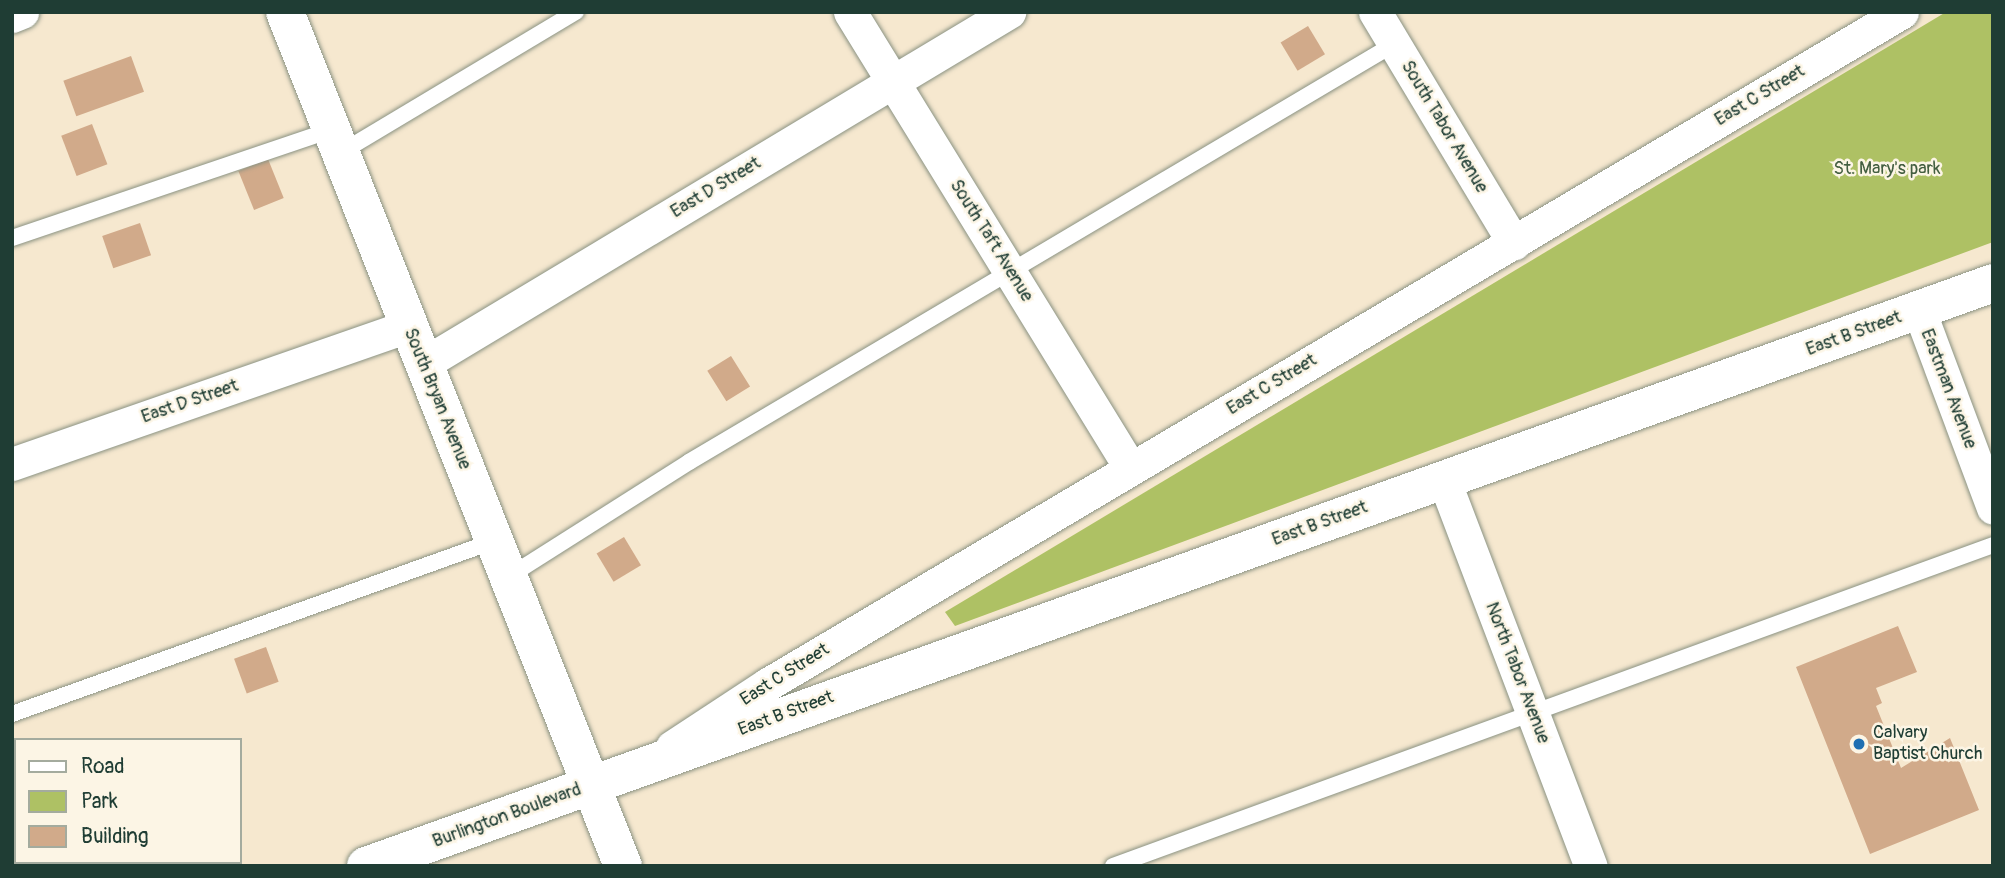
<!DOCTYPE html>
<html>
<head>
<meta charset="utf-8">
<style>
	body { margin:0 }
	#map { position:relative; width:2005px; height:878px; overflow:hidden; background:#f6e8cf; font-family:Pangolin,sans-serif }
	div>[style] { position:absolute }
	.green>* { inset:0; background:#aec164 }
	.building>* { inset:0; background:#d1aa8a; transform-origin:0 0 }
	.roads { filter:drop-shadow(0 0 2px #8a9282) drop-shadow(0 0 2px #8a9282) }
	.lane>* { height:16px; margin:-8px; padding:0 8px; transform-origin:8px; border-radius:8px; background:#fff }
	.street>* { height:33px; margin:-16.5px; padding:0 16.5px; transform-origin:16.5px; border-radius:16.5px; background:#fff }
	.secondary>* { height:38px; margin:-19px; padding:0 19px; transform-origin:19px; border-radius:19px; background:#fff }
	.dots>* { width:19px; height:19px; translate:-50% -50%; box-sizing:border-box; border:4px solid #fcf5e5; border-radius:50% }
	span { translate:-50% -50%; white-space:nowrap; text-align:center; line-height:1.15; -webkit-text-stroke:5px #fcf5e5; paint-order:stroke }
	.street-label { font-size:18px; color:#1f3d34 }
	.park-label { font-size:18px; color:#435e40 }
	.poi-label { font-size:18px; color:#1f3d34 }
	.left { translate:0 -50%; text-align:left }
	.frame { position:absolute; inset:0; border:14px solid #1f3d34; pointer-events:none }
	.legend { position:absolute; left:14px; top:738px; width:228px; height:126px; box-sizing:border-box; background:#fcf5e5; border:2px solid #a4ab9e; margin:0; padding:9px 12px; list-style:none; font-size:21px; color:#1f3d34 }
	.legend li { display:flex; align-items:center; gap:14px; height:35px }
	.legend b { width:35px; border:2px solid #a4ab9e }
</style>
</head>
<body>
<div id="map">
	<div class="green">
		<i style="clip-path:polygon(1946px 12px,1993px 12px,1993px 242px,955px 626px,945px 612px)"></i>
	</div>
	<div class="building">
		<i style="left:1308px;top:26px;width:33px;height:32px;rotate:59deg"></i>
		<i style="left:131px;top:56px;width:38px;height:72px;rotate:70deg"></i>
		<i style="left:92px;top:124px;width:43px;height:33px;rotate:69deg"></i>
		<i style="left:268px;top:159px;width:42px;height:32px;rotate:68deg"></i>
		<i style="left:140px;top:223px;width:34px;height:40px;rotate:71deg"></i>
		<i style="left:731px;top:356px;width:36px;height:28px;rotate:58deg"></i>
		<i style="left:624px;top:537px;width:33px;height:32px;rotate:59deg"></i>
		<i style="clip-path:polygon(1898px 626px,1917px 672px,1876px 688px,1882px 703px,1876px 706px,1901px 768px,1950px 738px,1979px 810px,1870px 854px,1796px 667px)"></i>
		<i style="left:266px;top:647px;width:37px;height:34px;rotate:70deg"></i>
	</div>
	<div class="roads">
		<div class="lane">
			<i style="left:340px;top:153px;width:275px;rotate:-30.9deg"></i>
			<i style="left:12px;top:238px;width:337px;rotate:-18.7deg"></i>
			<i style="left:508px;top:577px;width:214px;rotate:-32.4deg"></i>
			<i style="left:689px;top:462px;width:820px;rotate:-30.66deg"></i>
			<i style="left:12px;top:714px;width:512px;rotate:-19.74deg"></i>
			<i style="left:1113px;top:866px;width:937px;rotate:-20.04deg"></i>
		</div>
		<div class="street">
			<i style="left:850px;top:12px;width:536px;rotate:58.41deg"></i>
			<i style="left:1375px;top:12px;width:270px;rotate:59deg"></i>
			<i style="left:12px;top:16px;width:11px;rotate:-22deg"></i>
			<i style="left:1919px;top:310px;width:211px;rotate:69.5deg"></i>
			<i style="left:423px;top:364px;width:684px;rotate:-30.99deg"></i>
			<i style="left:12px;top:464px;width:419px;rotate:-19.2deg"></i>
			<i style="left:1444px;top:480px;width:413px;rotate:69.2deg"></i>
			<i style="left:672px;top:747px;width:115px;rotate:-33.3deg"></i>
			<i style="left:768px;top:684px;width:1318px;rotate:-30.65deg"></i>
		</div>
		<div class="secondary">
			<i style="left:285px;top:12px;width:918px;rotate:68.41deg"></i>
			<i style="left:366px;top:866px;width:1728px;rotate:-19.71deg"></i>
		</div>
	</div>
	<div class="dots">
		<i style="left:1859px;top:744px;background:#1f6fb2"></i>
	</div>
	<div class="street-label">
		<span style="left:1760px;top:96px;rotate:-31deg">East C Street</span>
		<span style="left:1444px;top:127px;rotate:59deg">South Tabor Avenue</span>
		<span style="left:716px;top:188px;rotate:-31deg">East D Street</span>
		<span style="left:991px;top:241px;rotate:58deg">South Taft Avenue</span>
		<span style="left:1854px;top:334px;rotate:-20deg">East B Street</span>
		<span style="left:1272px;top:385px;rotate:-31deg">East C Street</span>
		<span style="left:1948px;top:389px;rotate:69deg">Eastman Avenue</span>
		<span style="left:437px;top:399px;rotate:68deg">South Bryan Avenue</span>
		<span style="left:190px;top:402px;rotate:-19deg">East D Street</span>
		<span style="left:1320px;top:524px;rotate:-20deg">East B Street</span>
		<span style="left:1517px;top:673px;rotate:69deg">North Tabor Avenue</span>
		<span style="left:785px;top:675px;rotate:-32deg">East C Street</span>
		<span style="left:786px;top:714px;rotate:-20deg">East B Street</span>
		<span style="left:507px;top:816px;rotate:-20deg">Burlington Boulevard</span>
	</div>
	<div class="park-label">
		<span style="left:1887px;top:169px">St. Mary's park</span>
	</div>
	<div class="poi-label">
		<span class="left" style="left:1873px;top:744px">Calvary<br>Baptist Church</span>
	</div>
	<div class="frame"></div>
	<ul class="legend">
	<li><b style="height:9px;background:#fff"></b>Road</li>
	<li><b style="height:19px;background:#aec164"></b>Park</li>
	<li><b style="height:19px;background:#d1aa8a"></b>Building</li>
	</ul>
</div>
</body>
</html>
